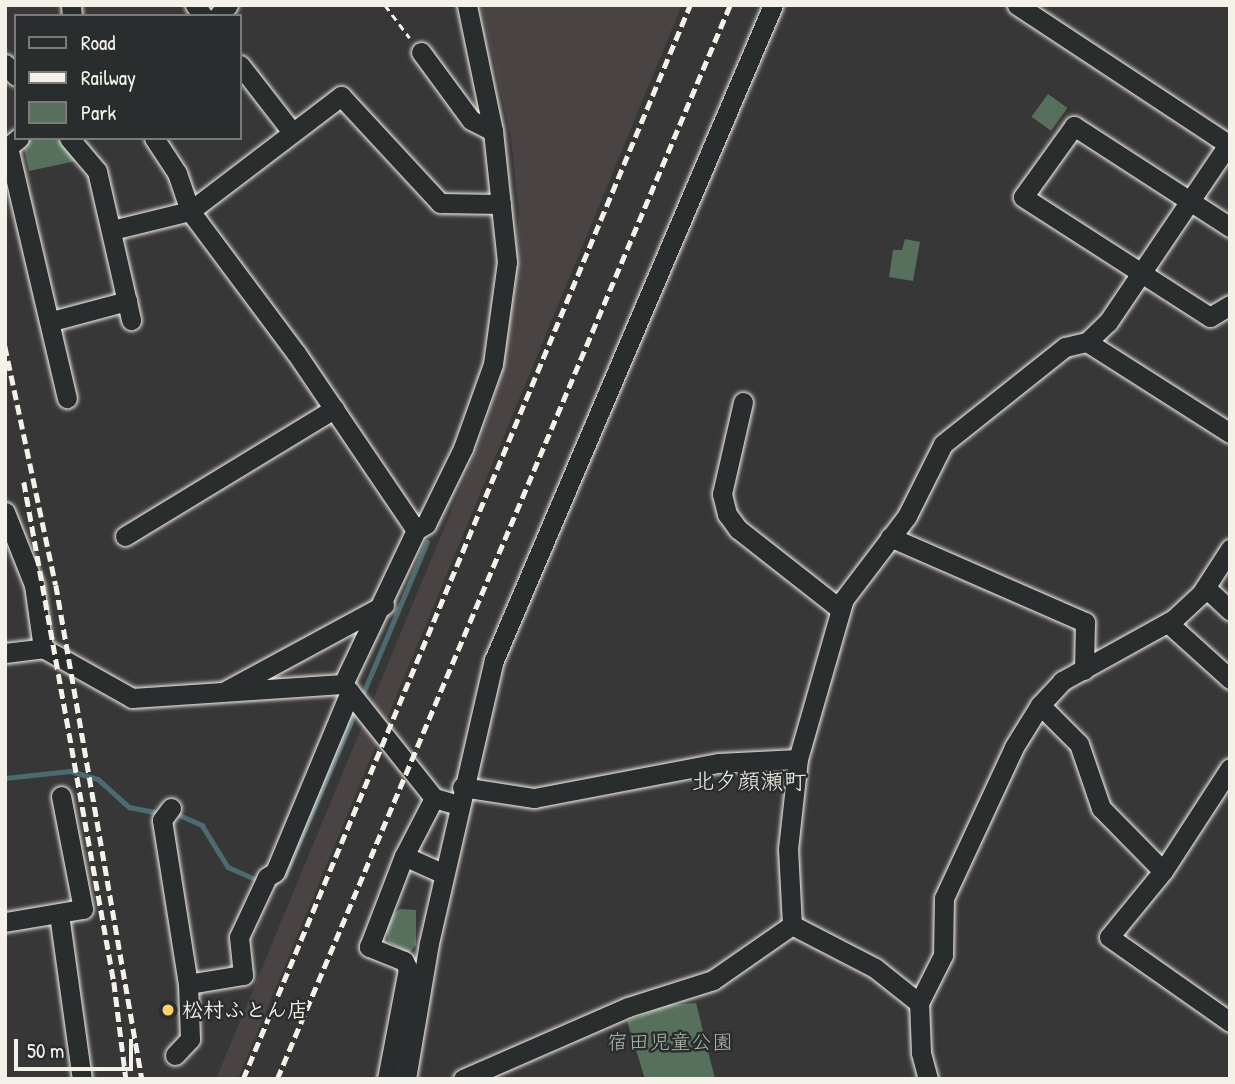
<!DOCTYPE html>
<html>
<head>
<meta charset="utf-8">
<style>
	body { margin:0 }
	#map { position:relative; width:1235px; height:1084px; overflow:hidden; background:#383738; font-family:"Patrick Hand","Klee One",sans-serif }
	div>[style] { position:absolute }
	.built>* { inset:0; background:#494344 }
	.green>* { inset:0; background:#56705d; transform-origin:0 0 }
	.stream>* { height:4.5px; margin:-2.25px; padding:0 2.25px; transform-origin:2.25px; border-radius:2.25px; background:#4d6a70 }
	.path>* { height:2.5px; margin-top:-1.25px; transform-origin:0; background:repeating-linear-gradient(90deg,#f4f1e8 0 7px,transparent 0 12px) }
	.roads { filter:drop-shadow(0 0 2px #f4f1e8) drop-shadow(0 0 2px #f4f1e8) }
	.minor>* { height:19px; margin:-9.5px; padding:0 9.5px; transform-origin:9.5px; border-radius:9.5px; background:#2a2d2e }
	.rail>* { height:4.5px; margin-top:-2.25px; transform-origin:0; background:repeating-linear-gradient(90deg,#f4f1e8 0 10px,transparent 0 15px) }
	.dots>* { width:19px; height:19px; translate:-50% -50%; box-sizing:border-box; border:4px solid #2a2d2e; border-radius:50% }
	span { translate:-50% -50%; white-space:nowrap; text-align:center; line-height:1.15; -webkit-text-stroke:5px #2a2d2e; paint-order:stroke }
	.poi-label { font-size:21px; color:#f4f1e8; font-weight:700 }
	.left { translate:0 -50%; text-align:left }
	.park-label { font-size:21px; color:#adb7a9 }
	.neighbourhood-label { font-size:23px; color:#f4f1e8 }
	.frame { position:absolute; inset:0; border:7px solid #f4f1e8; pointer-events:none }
	.legend { position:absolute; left:14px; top:14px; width:228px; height:126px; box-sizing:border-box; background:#2a2d2e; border:2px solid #7b7b78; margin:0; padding:9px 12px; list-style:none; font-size:21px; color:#f4f1e8 }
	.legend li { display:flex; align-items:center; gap:14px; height:35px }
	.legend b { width:35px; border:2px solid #7b7b78 }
	.scale { position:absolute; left:14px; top:1039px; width:119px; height:32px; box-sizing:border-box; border:4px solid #f4f1e8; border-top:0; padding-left:9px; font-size:21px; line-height:24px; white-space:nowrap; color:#f4f1e8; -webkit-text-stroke:5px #2a2d2e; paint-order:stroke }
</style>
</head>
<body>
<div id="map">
	<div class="built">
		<i style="clip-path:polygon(481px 5px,682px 5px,238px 1079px,216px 1079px,481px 439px,502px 372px,519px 214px,511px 138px)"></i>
	</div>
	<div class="green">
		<i style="left:1048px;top:94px;width:24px;height:28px;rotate:36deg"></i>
		<i style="clip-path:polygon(31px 138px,56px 138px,76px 161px,29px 171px,23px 144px)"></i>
		<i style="clip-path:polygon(905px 239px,920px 242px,913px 281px,889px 277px,893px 250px,902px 250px)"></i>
		<i style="clip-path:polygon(400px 909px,416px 910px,416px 945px,409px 953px,388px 942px,386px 920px)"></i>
		<i style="clip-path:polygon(696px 1003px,715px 1079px,645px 1079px,627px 1021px,669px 1005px)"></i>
	</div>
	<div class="stream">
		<i style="left:362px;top:696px;width:167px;rotate:-67.1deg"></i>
		<i style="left:5px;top:778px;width:65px;rotate:-6.1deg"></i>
		<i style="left:70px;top:771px;width:29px;rotate:16deg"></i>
		<i style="left:98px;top:779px;width:42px;rotate:42.1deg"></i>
		<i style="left:129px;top:807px;width:32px;rotate:11deg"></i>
		<i style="left:175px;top:813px;width:30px;rotate:24deg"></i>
		<i style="left:202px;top:825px;width:49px;rotate:58.2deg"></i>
		<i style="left:228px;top:867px;width:35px;rotate:24deg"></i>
		<i style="left:271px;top:886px;width:18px;rotate:-38deg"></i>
		<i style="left:285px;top:875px;width:180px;rotate:-66.7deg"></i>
	</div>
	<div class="path">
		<i style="left:385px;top:5px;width:41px;rotate:52.9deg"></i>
	</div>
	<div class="roads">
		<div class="minor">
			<i style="left:71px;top:5px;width:11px;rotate:85deg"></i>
			<i style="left:195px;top:5px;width:14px;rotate:54deg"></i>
			<i style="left:1017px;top:5px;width:253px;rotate:33.4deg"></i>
			<i style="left:218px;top:16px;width:15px;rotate:-48deg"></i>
			<i style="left:421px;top:52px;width:84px;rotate:53.7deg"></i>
			<i style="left:471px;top:120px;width:25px;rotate:27deg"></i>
			<i style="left:5px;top:64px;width:16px;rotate:47deg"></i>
			<i style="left:240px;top:65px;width:85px;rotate:52.2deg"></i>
			<i style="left:19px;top:138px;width:14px;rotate:141deg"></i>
			<i style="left:8px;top:147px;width:258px;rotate:76.8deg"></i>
			<i style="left:69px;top:138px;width:43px;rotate:49.7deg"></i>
			<i style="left:97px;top:171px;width:153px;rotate:77.1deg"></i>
			<i style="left:154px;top:138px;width:42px;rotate:56.7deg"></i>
			<i style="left:177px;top:173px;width:40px;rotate:71.1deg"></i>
			<i style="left:190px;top:211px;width:177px;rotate:53.3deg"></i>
			<i style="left:296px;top:353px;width:214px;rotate:55.9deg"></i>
			<i style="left:1230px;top:227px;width:186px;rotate:-147.1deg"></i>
			<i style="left:1074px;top:126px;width:87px;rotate:125.7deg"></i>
			<i style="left:1023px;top:197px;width:222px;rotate:32.7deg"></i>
			<i style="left:1210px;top:317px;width:23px;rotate:-31deg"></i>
			<i style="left:112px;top:230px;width:80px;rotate:-13.7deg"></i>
			<i style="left:190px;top:211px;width:190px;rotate:-37.3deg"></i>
			<i style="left:341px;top:96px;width:146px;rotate:47.2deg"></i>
			<i style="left:440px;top:203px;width:61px;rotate:0.9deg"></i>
			<i style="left:52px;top:321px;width:78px;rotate:-14.9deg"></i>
			<i style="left:1087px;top:342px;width:169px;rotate:32.5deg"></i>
			<i style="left:743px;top:402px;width:94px;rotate:102.9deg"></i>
			<i style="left:722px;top:494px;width:21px;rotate:76deg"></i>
			<i style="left:727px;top:514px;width:19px;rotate:54deg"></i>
			<i style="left:738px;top:529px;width:130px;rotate:38.1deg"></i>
			<i style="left:5px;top:512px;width:79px;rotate:68.3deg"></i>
			<i style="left:34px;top:585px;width:64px;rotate:81.9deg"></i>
			<i style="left:125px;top:536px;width:245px;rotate:-31.3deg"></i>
			<i style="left:890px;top:537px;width:213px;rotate:23.6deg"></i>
			<i style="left:1085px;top:622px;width:48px;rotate:91.2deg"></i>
			<i style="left:1206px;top:588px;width:33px;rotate:43deg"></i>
			<i style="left:1168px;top:623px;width:84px;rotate:42.1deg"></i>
			<i style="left:5px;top:653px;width:38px;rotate:-7deg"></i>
			<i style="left:43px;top:648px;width:102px;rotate:29.3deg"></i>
			<i style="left:132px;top:698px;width:211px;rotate:-3.8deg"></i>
			<i style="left:343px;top:684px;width:170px;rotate:-64.6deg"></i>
			<i style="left:416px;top:530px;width:12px;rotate:-31deg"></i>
			<i style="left:426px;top:524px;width:85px;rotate:-64deg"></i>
			<i style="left:463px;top:448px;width:89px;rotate:-70.3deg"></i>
			<i style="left:493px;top:364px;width:103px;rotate:-82.2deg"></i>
			<i style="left:507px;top:262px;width:132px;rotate:-96.1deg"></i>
			<i style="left:493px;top:131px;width:129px;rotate:-101.7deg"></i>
			<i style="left:344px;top:685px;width:144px;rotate:51.5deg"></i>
			<i style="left:434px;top:798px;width:25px;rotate:16deg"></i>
			<i style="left:225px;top:691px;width:181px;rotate:-28.4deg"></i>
			<i style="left:1040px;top:705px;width:55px;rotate:45deg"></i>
			<i style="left:1079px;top:744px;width:68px;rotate:71deg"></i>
			<i style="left:1101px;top:808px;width:88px;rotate:45.5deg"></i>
			<i style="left:1230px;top:768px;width:123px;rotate:123deg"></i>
			<i style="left:1163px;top:871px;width:85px;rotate:129.3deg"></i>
			<i style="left:1109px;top:937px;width:148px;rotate:35.1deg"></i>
			<i style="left:462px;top:787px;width:73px;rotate:8.7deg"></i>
			<i style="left:534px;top:798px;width:187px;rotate:-10.8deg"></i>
			<i style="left:718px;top:763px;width:80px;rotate:-2.9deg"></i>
			<i style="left:171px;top:808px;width:15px;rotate:127deg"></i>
			<i style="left:162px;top:820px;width:166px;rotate:81deg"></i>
			<i style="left:188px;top:984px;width:55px;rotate:87.9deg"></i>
			<i style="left:190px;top:1039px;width:22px;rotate:133deg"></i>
			<i style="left:404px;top:856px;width:65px;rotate:-62.7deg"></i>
			<i style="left:59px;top:914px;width:167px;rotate:82.1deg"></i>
			<i style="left:5px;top:922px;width:79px;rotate:-9.5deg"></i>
			<i style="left:83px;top:909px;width:115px;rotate:-101deg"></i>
			<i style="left:792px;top:925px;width:76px;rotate:-93deg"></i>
			<i style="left:788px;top:849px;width:91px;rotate:-83.7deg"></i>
			<i style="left:798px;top:759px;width:166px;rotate:-74deg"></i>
			<i style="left:844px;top:599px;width:104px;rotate:-52.8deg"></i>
			<i style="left:907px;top:516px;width:80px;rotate:-63.4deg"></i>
			<i style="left:943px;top:444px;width:156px;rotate:-38.5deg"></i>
			<i style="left:1065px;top:347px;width:23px;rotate:-13deg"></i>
			<i style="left:1087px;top:342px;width:29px;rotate:-44deg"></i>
			<i style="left:1108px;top:322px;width:217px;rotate:-55.9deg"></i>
			<i style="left:792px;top:925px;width:93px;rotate:27.4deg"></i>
			<i style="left:875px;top:968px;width:56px;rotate:38.5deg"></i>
			<i style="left:188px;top:984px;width:56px;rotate:-9.3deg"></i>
			<i style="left:243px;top:975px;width:38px;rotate:-96deg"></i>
			<i style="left:239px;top:937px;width:66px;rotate:-65deg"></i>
			<i style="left:267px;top:877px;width:9px;rotate:-32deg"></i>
			<i style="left:275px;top:872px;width:195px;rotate:-67.4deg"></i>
			<i style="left:387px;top:1079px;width:112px;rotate:-79.2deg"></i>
			<i style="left:408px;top:969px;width:9px;rotate:-117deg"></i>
			<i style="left:404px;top:961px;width:38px;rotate:-158deg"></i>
			<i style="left:369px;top:947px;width:97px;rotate:-69deg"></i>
			<i style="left:404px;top:856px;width:44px;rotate:24.2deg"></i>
			<i style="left:406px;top:1079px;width:138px;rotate:-80.4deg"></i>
			<i style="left:429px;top:943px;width:290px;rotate:-77.1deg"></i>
			<i style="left:494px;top:660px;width:712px;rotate:-66.93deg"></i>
			<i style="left:463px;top:1079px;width:180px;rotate:-23.6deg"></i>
			<i style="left:628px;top:1007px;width:89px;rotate:-17.6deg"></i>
			<i style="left:713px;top:980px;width:96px;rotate:-34.8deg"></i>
			<i style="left:928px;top:1079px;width:28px;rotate:-105deg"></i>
			<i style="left:921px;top:1052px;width:49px;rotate:-92.3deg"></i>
			<i style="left:919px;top:1003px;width:54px;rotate:-63.4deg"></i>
			<i style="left:943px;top:955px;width:57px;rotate:-89deg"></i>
			<i style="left:944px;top:898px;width:166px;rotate:-65.1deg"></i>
			<i style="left:1014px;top:747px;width:49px;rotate:-58.2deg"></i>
			<i style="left:1040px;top:705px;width:33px;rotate:-47deg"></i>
			<i style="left:1062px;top:681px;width:128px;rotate:-29deg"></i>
			<i style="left:1174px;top:619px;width:37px;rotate:-43deg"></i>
			<i style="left:1201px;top:594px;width:54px;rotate:-57.2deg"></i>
		</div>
	</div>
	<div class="rail">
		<i style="left:5px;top:346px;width:244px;rotate:78deg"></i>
		<i style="left:56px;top:585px;width:501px;rotate:80.12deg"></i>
		<i style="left:24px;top:482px;width:508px;rotate:79.8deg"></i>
		<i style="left:114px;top:982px;width:98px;rotate:82.9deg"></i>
		<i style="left:243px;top:1079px;width:1163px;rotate:-67.4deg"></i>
		<i style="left:277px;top:1079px;width:1166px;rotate:-67.13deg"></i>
	</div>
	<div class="dots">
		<i style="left:168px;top:1010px;background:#ffd166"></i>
	</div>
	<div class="poi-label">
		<span class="left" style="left:182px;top:1010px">松村ふとん店</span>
	</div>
	<div class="park-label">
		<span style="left:670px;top:1042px">宿田児童公園</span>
	</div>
	<div class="neighbourhood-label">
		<span style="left:749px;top:781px">北夕顔瀬町</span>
	</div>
	<div class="frame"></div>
	<ul class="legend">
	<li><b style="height:9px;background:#2a2d2e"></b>Road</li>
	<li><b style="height:9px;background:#f4f1e8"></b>Railway</li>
	<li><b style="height:19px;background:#56705d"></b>Park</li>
	</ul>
	<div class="scale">50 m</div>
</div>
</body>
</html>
